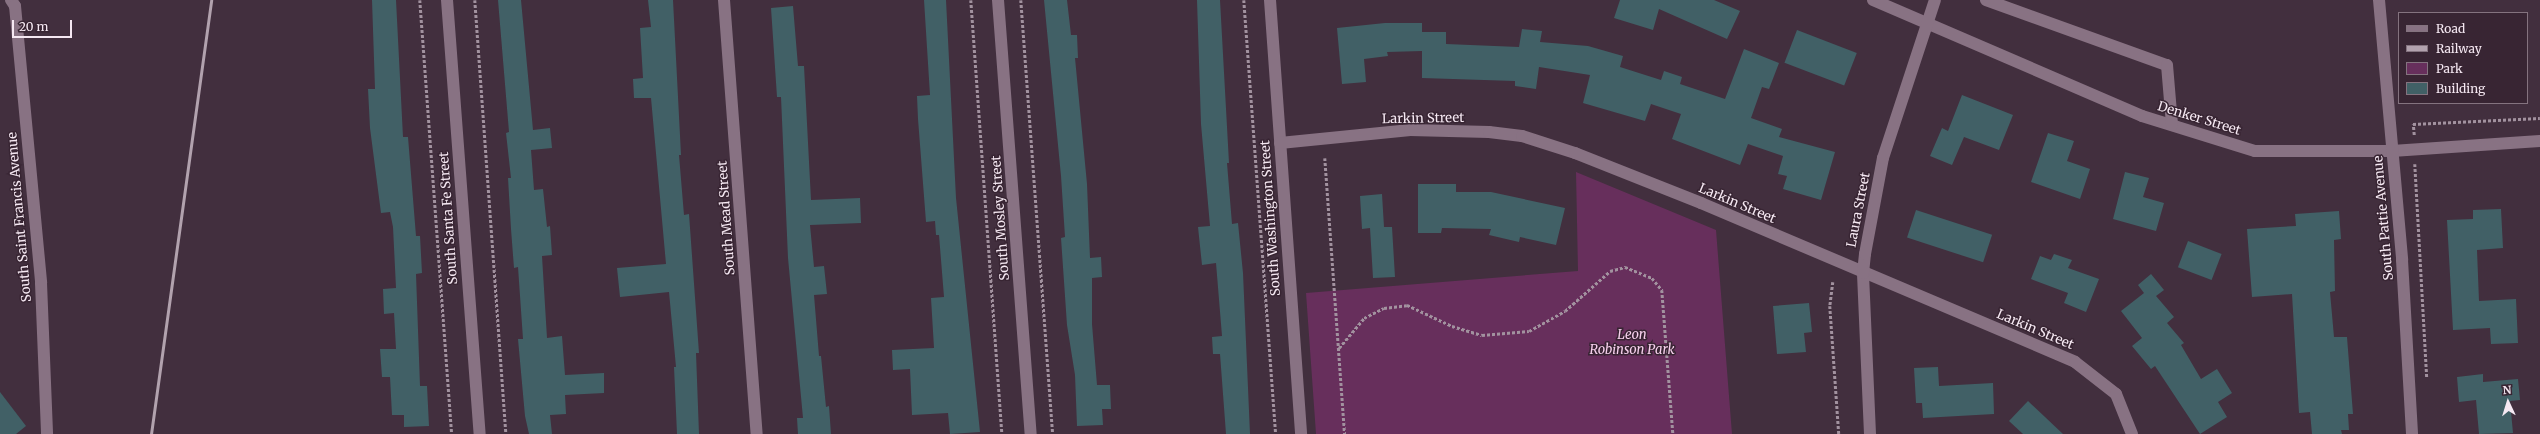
<!DOCTYPE html>
<html>
<head>
<meta charset="utf-8">
<style>
	body { margin:0 }
	#map { position:relative; width:2540px; height:434px; overflow:hidden; background:#422f3e; font-family:Merriweather,serif }
	div>[style] { position:absolute }
	.green>* { inset:0; background:#672f5c }
	.building>* { inset:0; background:#416066; transform-origin:0 0 }
	.path>* { height:2.5px; margin-top:-1.25px; transform-origin:0; background:repeating-linear-gradient(90deg,#a2929f 0 3px,transparent 0 5px) }
	.minor>* { height:12px; margin:-6px; padding:0 6px; transform-origin:6px; border-radius:6px; background:#887283 }
	.rail>* { height:3px; margin:-1.5px; padding:0 1.5px; transform-origin:1.5px; border-radius:1.5px; background:#b2a2ae }
	span { translate:-50% -50%; white-space:nowrap; text-align:center; line-height:1.15; -webkit-text-stroke:3px #382533; paint-order:stroke }
	.street-label { font-size:13px; color:#f5e8f2 }
	.park-label { font-size:13px; color:#f7d0ed; font-style:italic }
	.legend { position:absolute; left:2398px; top:12px; width:130px; height:92px; box-sizing:border-box; background:#382533; border:1px solid #84737f; margin:0; padding:5px 7px; list-style:none; font-size:12px; color:#f5e8f2 }
	.legend li { display:flex; align-items:center; gap:8px; height:20px }
	.legend b { width:20px; border:1px solid #84737f }
	.north { position:absolute; left:2488px; top:382px; width:40px; height:40px; -webkit-text-stroke:3px #382533; paint-order:stroke; rotate:356deg; font-size:11px; font-weight:700; line-height:16px; text-align:center; color:#f5e8f2 }
	.north::after { content:''; display:block; margin:auto; width:14px; height:18px; background:#f5e8f2; clip-path:polygon(50% 0,100% 100%,50% 72%,0 100%) }
	.scale { position:absolute; left:12px; top:20px; width:60px; height:18px; box-sizing:border-box; border:2px solid #f5e8f2; border-top:0; padding-left:5px; font-size:12px; line-height:14px; white-space:nowrap; color:#f5e8f2; -webkit-text-stroke:3px #382533; paint-order:stroke }
</style>
</head>
<body>
<div id="map">
	<div class="green">
		<i style="clip-path:polygon(1576px 172px,1716px 230px,1732px 434px,1316px 434px,1306px 293px,1578px 271px)"></i>
	</div>
	<div class="building">
		<i style="clip-path:polygon(372px 0,396px 0,403px 137px,408px 137px,416px 236px,420px 236px,422px 273px,416px 274px,420px 386px,427px 386px,429px 426px,404px 427px,404px 415px,392px 415px,390px 377px,382px 377px,380px 349px,396px 349px,394px 313px,384px 314px,383px 289px,396px 288px,393px 227px,390px 212px,381px 213px,370px 128px,368px 89px,375px 89px)"></i>
		<i style="clip-path:polygon(498px 0,521px 0,533px 130px,550px 128px,552px 148px,531px 150px,534px 190px,543px 189px,547px 227px,550px 226px,552px 255px,542px 256px,547px 338px,562px 336px,565px 375px,604px 373px,604px 393px,565px 395px,566px 414px,550px 415px,552px 434px,529px 434px,525px 416px,518px 339px,523px 339px,518px 267px,514px 268px,511px 229px,508px 178px,511px 178px,506px 133px,509px 132px)"></i>
		<i style="clip-path:polygon(648px 0,673px 0,681px 155px,679px 155px,684px 215px,689px 214px,699px 353px,696px 353px,699px 434px,677px 434px,674px 367px,676px 367px,669px 292px,620px 297px,617px 268px,666px 264px,651px 98px,634px 98px,633px 79px,643px 78px,640px 28px,651px 27px)"></i>
		<i style="clip-path:polygon(924px 0,946px 0,956px 198px,980px 432px,950px 434px,948px 413px,912px 415px,910px 369px,893px 370px,892px 350px,934px 348px,931px 298px,944px 297px,939px 235px,936px 235px,935px 221px,926px 222px,918px 119px,917px 96px,930px 95px)"></i>
		<i style="clip-path:polygon(1044px 0,1067px 0,1071px 35px,1077px 35px,1078px 58px,1075px 58px,1087px 184px,1090px 258px,1101px 257px,1102px 277px,1092px 278px,1092px 324px,1097px 385px,1110px 385px,1111px 409px,1102px 409px,1103px 425px,1077px 426px,1075px 375px,1067px 325px,1061px 238px,1065px 237px,1061px 176px)"></i>
		<i style="clip-path:polygon(1197px 0,1220px 0,1229px 163px,1227px 163px,1232px 224px,1238px 223px,1243px 273px,1250px 434px,1226px 434px,1220px 354px,1213px 354px,1212px 337px,1222px 336px,1216px 263px,1202px 265px,1198px 227px,1210px 226px,1201px 124px)"></i>
		<i style="clip-path:polygon(1620px 0,1714px 0,1740px 11px,1727px 39px,1659px 9px,1653px 30px,1614px 18px)"></i>
		<i style="clip-path:polygon(793px 6px,798px 66px,804px 66px,811px 200px,860px 198px,861px 223px,810px 225px,814px 267px,824px 266px,827px 294px,814px 295px,819px 356px,821px 356px,826px 407px,829px 406px,831px 434px,798px 434px,797px 418px,803px 418px,788px 258px,781px 97px,777px 97px,771px 8px)"></i>
		<i style="clip-path:polygon(1385px 23px,1422px 23px,1422px 32px,1446px 32px,1446px 44px,1519px 47px,1522px 29px,1542px 31px,1540px 42px,1588px 46px,1623px 56px,1620px 67px,1661px 80px,1664px 71px,1682px 77px,1680px 84px,1725px 99px,1744px 49px,1779px 63px,1769px 89px,1762px 87px,1751px 118px,1782px 129px,1779px 137px,1835px 152px,1821px 200px,1783px 189px,1787px 176px,1778px 174px,1783px 156px,1748px 144px,1740px 165px,1672px 139px,1681px 114px,1651px 104px,1645px 121px,1583px 103px,1590px 75px,1539px 67px,1536px 89px,1515px 86px,1515px 81px,1422px 78px,1422px 51px,1387px 52px,1388px 56px,1364px 59px,1366px 82px,1342px 84px,1337px 28px)"></i>
		<i style="left:1797px;top:30px;width:64px;height:35px;rotate:21deg"></i>
		<i style="clip-path:polygon(1962px 95px,2013px 115px,1999px 150px,1964px 137px,1952px 165px,1930px 156px,1942px 128px,1948px 131px)"></i>
		<i style="clip-path:polygon(2048px 133px,2074px 141px,2067px 161px,2090px 169px,2080px 199px,2031px 182px)"></i>
		<i style="clip-path:polygon(2125px 172px,2149px 178px,2143px 197px,2164px 203px,2156px 231px,2113px 219px)"></i>
		<i style="clip-path:polygon(1418px 184px,1456px 184px,1456px 192px,1491px 192px,1565px 208px,1556px 245px,1520px 237px,1519px 242px,1489px 235px,1491px 229px,1442px 228px,1441px 233px,1418px 233px)"></i>
		<i style="clip-path:polygon(1382px 194px,1384px 227px,1392px 227px,1395px 277px,1373px 278px,1370px 228px,1362px 229px,1360px 196px)"></i>
		<i style="clip-path:polygon(2501px 209px,2503px 248px,2477px 250px,2479px 301px,2516px 299px,2518px 343px,2491px 344px,2490px 328px,2453px 330px,2447px 220px,2473px 219px,2473px 210px)"></i>
		<i style="left:1916px;top:210px;width:80px;height:29px;rotate:18deg"></i>
		<i style="clip-path:polygon(2339px 211px,2341px 239px,2334px 240px,2335px 291px,2330px 292px,2334px 337px,2347px 337px,2353px 414px,2348px 414px,2349px 430px,2341px 430px,2342px 434px,2312px 434px,2310px 412px,2299px 413px,2292px 294px,2252px 297px,2247px 229px,2296px 226px,2295px 214px)"></i>
		<i style="left:2188px;top:241px;width:36px;height:28px;rotate:21deg"></i>
		<i style="clip-path:polygon(2054px 254px,2072px 260px,2068px 268px,2099px 279px,2086px 312px,2064px 303px,2068px 293px,2031px 279px,2040px 256px,2051px 260px)"></i>
		<i style="clip-path:polygon(2151px 274px,2164px 290px,2156px 296px,2174px 317px,2167px 323px,2184px 343px,2181px 345px,2201px 379px,2217px 369px,2232px 393px,2218px 402px,2227px 417px,2200px 434px,2155px 366px,2151px 369px,2132px 346px,2142px 338px,2121px 311px,2144px 293px,2138px 285px)"></i>
		<i style="clip-path:polygon(1809px 303px,1812px 332px,1804px 333px,1806px 352px,1777px 354px,1773px 306px)"></i>
		<i style="clip-path:polygon(1938px 367px,1939px 386px,1993px 383px,1994px 414px,1923px 418px,1922px 403px,1916px 403px,1914px 368px)"></i>
		<i style="clip-path:polygon(2483px 374px,2483px 382px,2518px 379px,2520px 400px,2510px 401px,2513px 433px,2479px 434px,2476px 400px,2459px 402px,2457px 377px)"></i>
		<i style="clip-path:polygon(0 392px,26px 426px,16px 434px,0 434px)"></i>
		<i style="clip-path:polygon(2028px 401px,2063px 434px,2023px 434px,2009px 421px)"></i>
	</div>
	<div class="path">
		<i style="left:420px;top:0;width:435px;rotate:85.8deg"></i>
		<i style="left:475px;top:0;width:435px;rotate:85.9deg"></i>
		<i style="left:971px;top:0;width:435px;rotate:85.9deg"></i>
		<i style="left:1021px;top:0;width:435px;rotate:85.8deg"></i>
		<i style="left:1244px;top:0;width:435px;rotate:85.8deg"></i>
		<i style="left:2414px;top:135px;width:11px;rotate:-95deg"></i>
		<i style="left:2413px;top:124px;width:127px;rotate:-2.7deg"></i>
		<i style="left:1325px;top:158px;width:277px;rotate:85.9deg"></i>
		<i style="left:2415px;top:164px;width:215px;rotate:86.8deg"></i>
		<i style="left:1833px;top:282px;width:24px;rotate:97deg"></i>
		<i style="left:1830px;top:306px;width:128px;rotate:86deg"></i>
		<i style="left:1339px;top:348px;width:39px;rotate:-50deg"></i>
		<i style="left:1364px;top:318px;width:22px;rotate:-27deg"></i>
		<i style="left:1384px;top:308px;width:23px;rotate:-7deg"></i>
		<i style="left:1407px;top:305px;width:50px;rotate:25deg"></i>
		<i style="left:1452px;top:326px;width:31px;rotate:17deg"></i>
		<i style="left:1482px;top:335px;width:47px;rotate:-4.9deg"></i>
		<i style="left:1529px;top:331px;width:41px;rotate:-29.1deg"></i>
		<i style="left:1565px;top:311px;width:60px;rotate:-41.6deg"></i>
		<i style="left:1610px;top:271px;width:16px;rotate:-15deg"></i>
		<i style="left:1625px;top:267px;width:29px;rotate:22deg"></i>
		<i style="left:1652px;top:278px;width:16px;rotate:50deg"></i>
		<i style="left:1662px;top:290px;width:144px;rotate:85.6deg"></i>
	</div>
	<div class="minor">
		<i style="left:11px;top:0;width:7px;rotate:56deg"></i>
		<i style="left:15px;top:6px;width:278px;rotate:84.6deg"></i>
		<i style="left:41px;top:283px;width:151px;rotate:87.7deg"></i>
		<i style="left:447px;top:0;width:435px;rotate:85.7deg"></i>
		<i style="left:724px;top:0;width:435px;rotate:85.7deg"></i>
		<i style="left:998px;top:0;width:435px;rotate:85.7deg"></i>
		<i style="left:1270px;top:0;width:435px;rotate:85.9deg"></i>
		<i style="left:1873px;top:0;width:293px;rotate:23.3deg"></i>
		<i style="left:2142px;top:116px;width:118px;rotate:17.2deg"></i>
		<i style="left:2255px;top:151px;width:137px"></i>
		<i style="left:2392px;top:151px;width:148px;rotate:-3.9deg"></i>
		<i style="left:1986px;top:0;width:192px;rotate:19.8deg"></i>
		<i style="left:2167px;top:65px;width:60px;rotate:85.2deg"></i>
		<i style="left:2379px;top:0;width:261px;rotate:84.9deg"></i>
		<i style="left:2402px;top:260px;width:174px;rotate:86.7deg"></i>
		<i style="left:1280px;top:143px;width:131px;rotate:-5.7deg"></i>
		<i style="left:1410px;top:130px;width:79px;rotate:1.5deg"></i>
		<i style="left:1489px;top:132px;width:33px;rotate:7deg"></i>
		<i style="left:1522px;top:136px;width:56px;rotate:17.8deg"></i>
		<i style="left:1575px;top:153px;width:136px;rotate:21.6deg"></i>
		<i style="left:1701px;top:203px;width:406px;rotate:23deg"></i>
		<i style="left:2075px;top:362px;width:52px;rotate:38deg"></i>
		<i style="left:2116px;top:394px;width:43px;rotate:68.2deg"></i>
		<i style="left:1870px;top:434px;width:161px;rotate:-92.5deg"></i>
		<i style="left:1863px;top:273px;width:19px;rotate:-84deg"></i>
		<i style="left:1865px;top:254px;width:98px;rotate:-79.4deg"></i>
		<i style="left:1883px;top:158px;width:166px;rotate:-71.8deg"></i>
	</div>
	<div class="rail">
		<i style="left:151px;top:434px;width:438px;rotate:-82.1deg"></i>
	</div>
	<div class="street-label">
		<span style="left:1423px;top:119px;rotate:-1deg">Larkin Street</span>
		<span style="left:2199px;top:119px;rotate:17deg">Denker Street</span>
		<span style="left:1737px;top:204px;rotate:23deg">Larkin Street</span>
		<span style="left:1859px;top:210px;rotate:-79deg">Laura Street</span>
		<span style="left:20px;top:217px;rotate:-95deg">South Saint Francis Avenue</span>
		<span style="left:449px;top:218px;rotate:-94deg">South Santa Fe Street</span>
		<span style="left:727px;top:218px;rotate:-94deg">South Mead Street</span>
		<span style="left:1001px;top:218px;rotate:-94deg">South Mosley Street</span>
		<span style="left:1271px;top:218px;rotate:-94deg">South Washington Street</span>
		<span style="left:2384px;top:218px;rotate:-95deg">South Pattie Avenue</span>
		<span style="left:2035px;top:330px;rotate:23deg">Larkin Street</span>
	</div>
	<div class="park-label">
		<span style="left:1632px;top:343px">Leon<br>Robinson Park</span>
	</div>
	<ul class="legend">
	<li><b style="height:5px;background:#887283"></b>Road</li>
	<li><b style="height:5px;background:#b2a2ae"></b>Railway</li>
	<li><b style="height:11px;background:#672f5c"></b>Park</li>
	<li><b style="height:11px;background:#416066"></b>Building</li>
	</ul>
	<div class="north">N</div>
	<div class="scale">20 m</div>
</div>
</body>
</html>
